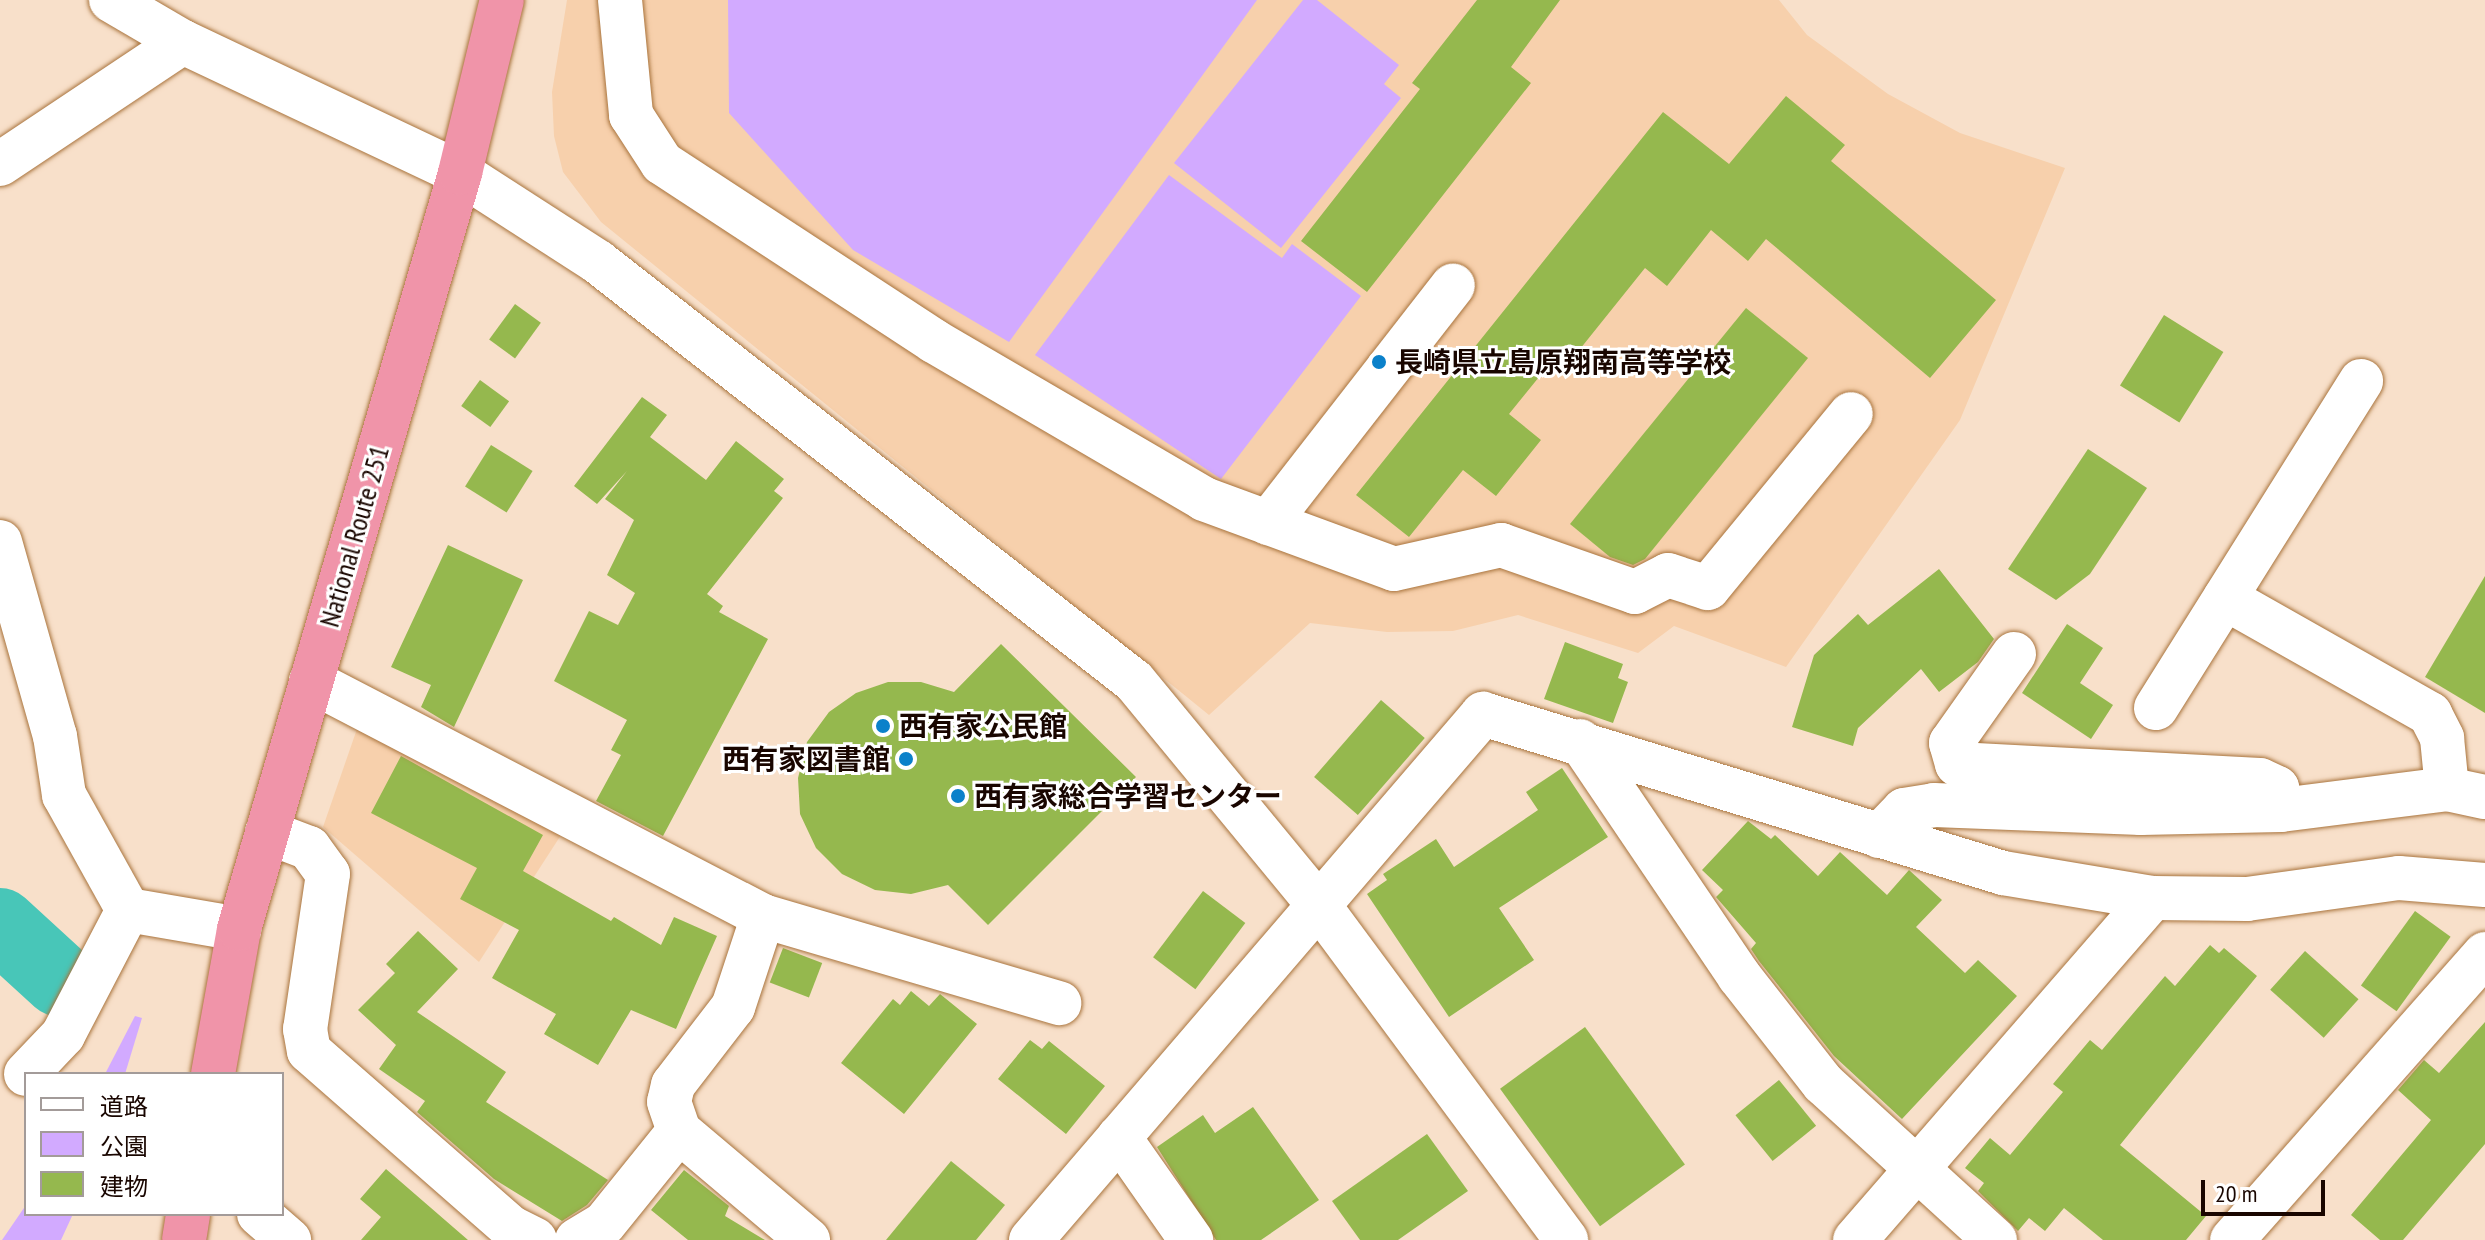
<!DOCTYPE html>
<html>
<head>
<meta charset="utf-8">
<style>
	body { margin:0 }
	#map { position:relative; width:2485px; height:1240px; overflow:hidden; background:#f8e0ca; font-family:"PT Sans Narrow","Noto Sans JP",sans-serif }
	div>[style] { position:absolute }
	.built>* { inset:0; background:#f7d0ac }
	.green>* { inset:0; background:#d2aaff }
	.river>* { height:74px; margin:-37px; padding:0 37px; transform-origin:37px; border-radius:37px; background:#48c6b8 }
	.building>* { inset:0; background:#95b84e; transform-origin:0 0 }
	.roads { filter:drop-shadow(0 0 2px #a9743d) drop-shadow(0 0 2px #a9743d) }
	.minor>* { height:44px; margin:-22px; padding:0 22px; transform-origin:22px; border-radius:22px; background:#fff }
	.highway>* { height:44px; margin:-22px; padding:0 22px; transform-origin:22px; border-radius:22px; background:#f094a9 }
	.dots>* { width:22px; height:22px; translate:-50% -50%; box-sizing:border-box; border:4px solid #fff; border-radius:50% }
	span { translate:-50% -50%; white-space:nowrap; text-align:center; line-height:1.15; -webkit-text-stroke:6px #fff; paint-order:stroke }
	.poi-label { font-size:28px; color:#190600; font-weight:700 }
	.left { translate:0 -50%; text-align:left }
	.right { translate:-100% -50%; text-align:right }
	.street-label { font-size:28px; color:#190600 }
	.legend { position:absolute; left:24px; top:1072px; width:260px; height:144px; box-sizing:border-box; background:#fff; border:2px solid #a39b99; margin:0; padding:10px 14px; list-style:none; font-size:24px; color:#190600 }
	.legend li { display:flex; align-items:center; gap:16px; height:40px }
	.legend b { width:40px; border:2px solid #a39b99 }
	.scale { position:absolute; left:2201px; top:1180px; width:124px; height:36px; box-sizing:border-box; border:4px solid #190600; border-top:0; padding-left:10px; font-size:24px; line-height:28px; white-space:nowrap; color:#190600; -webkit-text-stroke:6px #fff; paint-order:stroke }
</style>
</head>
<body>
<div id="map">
	<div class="built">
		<i style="clip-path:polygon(567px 0,1779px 0,1807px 35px,1888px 94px,1960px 133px,2065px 168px,1960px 420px,1786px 667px,1674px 626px,1638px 653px,1518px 615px,1453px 631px,1387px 632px,1310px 623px,1209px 715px,601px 222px,563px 172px,554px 136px,552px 92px)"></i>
		<i style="clip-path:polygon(358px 726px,563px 832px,479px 962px,323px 827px)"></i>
	</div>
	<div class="green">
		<i style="clip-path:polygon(728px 0,1257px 0,1009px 342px,853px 250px,729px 113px)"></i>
		<i style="clip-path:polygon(1303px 0,1317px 0,1399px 65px,1384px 84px,1401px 98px,1281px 248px,1174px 163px)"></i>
		<i style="clip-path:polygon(1169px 175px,1282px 258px,1292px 244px,1361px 296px,1221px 479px,1035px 355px)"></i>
		<i style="clip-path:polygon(135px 1016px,142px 1018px,125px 1074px,105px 1074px)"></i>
		<i style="clip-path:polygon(26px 1205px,26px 1214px,73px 1214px,61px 1240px,2px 1240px)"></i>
	</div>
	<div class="river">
		<i style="left:0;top:925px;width:81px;rotate:42.5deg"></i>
	</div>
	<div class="building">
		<i style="clip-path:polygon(1477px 0,1560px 0,1511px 67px,1531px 83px,1367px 292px,1301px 241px,1420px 89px,1412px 83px)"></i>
		<i style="clip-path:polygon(1786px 96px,1845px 145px,1831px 161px,1996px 300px,1930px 378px,1766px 239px,1748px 261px,1711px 230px,1667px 286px,1645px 268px,1576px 354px,1565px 345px,1509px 414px,1541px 440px,1496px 496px,1463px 470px,1409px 537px,1356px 495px,1663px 112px,1729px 164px)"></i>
		<i style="left:515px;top:304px;width:32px;height:44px;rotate:36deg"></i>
		<i style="clip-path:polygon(1746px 308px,1808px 358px,1645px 559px,1633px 565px,1610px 557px,1570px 524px)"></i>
		<i style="left:2164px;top:315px;width:70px;height:83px;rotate:32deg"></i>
		<i style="left:480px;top:380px;width:36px;height:32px;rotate:36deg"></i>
		<i style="clip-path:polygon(642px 397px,667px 415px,650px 437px,706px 480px,736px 441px,784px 479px,774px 491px,783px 498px,707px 594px,723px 606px,719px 612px,768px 639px,663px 836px,596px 801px,621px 755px,611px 750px,627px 720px,554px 681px,589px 611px,618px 625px,635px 593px,607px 575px,634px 520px,605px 499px,627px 471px,597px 504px,574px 486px)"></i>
		<i style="left:491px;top:445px;width:49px;height:49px;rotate:32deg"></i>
		<i style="clip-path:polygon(2088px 449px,2147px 488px,2090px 574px,2056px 600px,2008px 569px)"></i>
		<i style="clip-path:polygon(448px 545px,523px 580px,454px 727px,421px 707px,431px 685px,391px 667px)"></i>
		<i style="clip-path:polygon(1939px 569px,1994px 639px,1978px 662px,1939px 692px,1921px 669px,1858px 728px,1853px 746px,1792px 727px,1814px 655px,1858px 614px,1868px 625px)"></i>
		<i style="clip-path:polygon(2485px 576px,2485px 713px,2425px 677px)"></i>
		<i style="clip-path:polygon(2067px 624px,2103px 648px,2080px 683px,2113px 705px,2091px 739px,2022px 693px)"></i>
		<i style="clip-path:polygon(1565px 642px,1623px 664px,1618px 678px,1628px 682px,1613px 723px,1544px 699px)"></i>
		<i style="clip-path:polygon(1001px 644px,1136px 777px,988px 925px,948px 885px,911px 894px,875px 890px,842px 874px,816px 848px,800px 814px,798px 778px,807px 742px,829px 712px,856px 693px,888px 682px,921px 682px,954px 692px)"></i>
		<i style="left:1381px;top:700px;width:58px;height:102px;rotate:41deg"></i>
		<i style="clip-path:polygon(401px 756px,543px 835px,523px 871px,611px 921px,614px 917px,661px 945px,674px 917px,717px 936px,676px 1029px,631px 1010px,598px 1065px,544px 1034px,556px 1014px,492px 978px,519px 930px,460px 899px,477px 868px,371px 813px)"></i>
		<i style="clip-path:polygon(1562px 768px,1608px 837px,1499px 908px,1534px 960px,1449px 1017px,1367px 894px,1387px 880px,1383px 874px,1436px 839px,1454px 867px,1538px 810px,1526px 792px)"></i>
		<i style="clip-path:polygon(1748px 821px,1771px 839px,1775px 835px,1818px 876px,1840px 852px,1887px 895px,1909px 870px,1942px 900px,1916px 927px,1965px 973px,1978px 960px,2017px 996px,1902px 1119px,1834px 1056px,1759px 961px,1751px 949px,1756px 943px,1716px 897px,1723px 890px,1702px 870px)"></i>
		<i style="left:1203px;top:891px;width:53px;height:83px;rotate:37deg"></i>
		<i style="left:2415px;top:911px;width:44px;height:92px;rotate:36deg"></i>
		<i style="clip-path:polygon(418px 931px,458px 969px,417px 1012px,506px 1072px,486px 1102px,608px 1180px,587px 1205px,562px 1221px,494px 1179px,417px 1112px,425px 1101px,379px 1069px,396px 1045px,358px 1010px,395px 973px,386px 964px)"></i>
		<i style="clip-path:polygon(2210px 945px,2219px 953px,2224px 948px,2257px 976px,2120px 1145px,2206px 1216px,2186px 1240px,2103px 1240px,2064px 1208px,2045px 1231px,2029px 1218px,2018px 1231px,1978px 1191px,1984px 1183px,1965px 1168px,1990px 1138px,2010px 1155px,2063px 1092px,2053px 1084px,2090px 1040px,2102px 1050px,2165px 976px,2175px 986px)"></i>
		<i style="left:783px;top:948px;width:42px;height:37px;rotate:21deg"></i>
		<i style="left:2305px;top:951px;width:72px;height:52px;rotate:42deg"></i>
		<i style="clip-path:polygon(911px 991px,929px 1006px,940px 994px,977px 1024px,904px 1114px,841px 1063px,893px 999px,900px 1005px)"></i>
		<i style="clip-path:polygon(2485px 1022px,2485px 1144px,2403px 1240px,2380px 1240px,2351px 1215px,2431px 1120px,2398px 1090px,2424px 1060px,2439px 1073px)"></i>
		<i style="left:1585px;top:1027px;width:170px;height:105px;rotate:54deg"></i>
		<i style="clip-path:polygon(1030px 1040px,1042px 1049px,1049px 1041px,1105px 1086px,1066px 1134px,998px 1079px)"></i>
		<i style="left:1779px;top:1080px;width:59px;height:56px;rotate:51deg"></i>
		<i style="clip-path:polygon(1253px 1107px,1319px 1200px,1261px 1240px,1216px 1240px,1157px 1147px,1203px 1115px,1215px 1133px)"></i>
		<i style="clip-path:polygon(1427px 1134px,1468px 1191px,1398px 1240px,1360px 1240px,1332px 1201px)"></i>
		<i style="clip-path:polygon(951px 1161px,1005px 1205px,976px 1240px,886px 1240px)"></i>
		<i style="clip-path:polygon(386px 1169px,468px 1240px,361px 1240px,381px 1217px,360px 1199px)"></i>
		<i style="clip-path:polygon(684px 1170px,729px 1206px,725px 1216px,765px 1240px,688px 1240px,651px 1210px)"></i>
	</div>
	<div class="roads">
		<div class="minor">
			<i style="left:111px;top:0;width:83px;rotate:30.3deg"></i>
			<i style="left:183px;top:42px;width:306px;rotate:25.3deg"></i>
			<i style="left:460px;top:173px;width:164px;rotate:32.8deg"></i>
			<i style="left:598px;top:262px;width:680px;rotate:38.02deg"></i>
			<i style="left:1134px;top:681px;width:288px;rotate:50.5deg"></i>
			<i style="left:1317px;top:903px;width:419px;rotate:53.5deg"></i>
			<i style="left:620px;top:0;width:116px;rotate:84.5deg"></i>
			<i style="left:631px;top:115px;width:57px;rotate:57.1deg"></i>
			<i style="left:662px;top:163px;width:325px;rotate:33.2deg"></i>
			<i style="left:934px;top:341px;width:313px;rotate:30.3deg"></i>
			<i style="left:1204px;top:499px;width:202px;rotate:20.2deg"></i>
			<i style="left:1394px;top:569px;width:110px;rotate:-12.6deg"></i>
			<i style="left:1501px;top:545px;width:142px;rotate:19.3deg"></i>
			<i style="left:1635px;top:592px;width:37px;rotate:-27deg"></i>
			<i style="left:1668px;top:575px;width:42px;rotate:18deg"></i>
			<i style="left:1708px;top:588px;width:225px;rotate:-50.6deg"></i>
			<i style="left:0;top:164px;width:220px;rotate:-33.7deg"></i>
			<i style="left:1268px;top:523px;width:301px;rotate:-52.1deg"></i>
			<i style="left:0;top:542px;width:202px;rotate:74.2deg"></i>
			<i style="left:55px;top:736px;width:60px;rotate:81.3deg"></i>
			<i style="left:64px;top:795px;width:132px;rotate:60.9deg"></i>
			<i style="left:2225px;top:598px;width:236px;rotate:29.5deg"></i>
			<i style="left:2430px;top:714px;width:27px;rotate:63deg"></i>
			<i style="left:2442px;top:738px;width:51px;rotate:84.4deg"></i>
			<i style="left:2014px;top:654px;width:109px;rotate:125.3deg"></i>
			<i style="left:1951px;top:743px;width:22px;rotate:74deg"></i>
			<i style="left:1957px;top:764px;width:303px;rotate:3deg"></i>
			<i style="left:2260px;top:780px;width:19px;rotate:25deg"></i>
			<i style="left:2277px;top:788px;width:22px;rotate:80deg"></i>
			<i style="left:311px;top:681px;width:509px;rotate:27.47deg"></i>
			<i style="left:763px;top:916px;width:309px;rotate:16.4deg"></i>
			<i style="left:2156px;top:708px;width:386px;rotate:-57.9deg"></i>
			<i style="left:1580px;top:741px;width:284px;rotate:55.9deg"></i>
			<i style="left:1739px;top:976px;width:136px;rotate:51.9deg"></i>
			<i style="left:1823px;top:1083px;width:233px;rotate:42.4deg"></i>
			<i style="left:267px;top:832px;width:45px;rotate:20.9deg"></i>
			<i style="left:309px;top:848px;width:32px;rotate:54deg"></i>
			<i style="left:328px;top:874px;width:157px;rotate:98.4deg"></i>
			<i style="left:305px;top:1029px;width:22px;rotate:80deg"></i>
			<i style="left:309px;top:1051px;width:267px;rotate:41.2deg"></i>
			<i style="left:510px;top:1227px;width:28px;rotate:27deg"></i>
			<i style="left:1879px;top:836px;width:36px;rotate:-46deg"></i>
			<i style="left:1904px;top:810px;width:30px;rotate:-9deg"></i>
			<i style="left:1934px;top:805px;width:207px;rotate:2.2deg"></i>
			<i style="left:2141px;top:813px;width:140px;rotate:-1.2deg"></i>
			<i style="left:2281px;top:810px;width:167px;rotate:-7.2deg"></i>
			<i style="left:2447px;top:789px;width:39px;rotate:12deg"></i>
			<i style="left:128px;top:910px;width:113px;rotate:9.7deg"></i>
			<i style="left:763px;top:916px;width:96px;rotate:108.2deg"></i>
			<i style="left:733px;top:1007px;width:98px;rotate:127.6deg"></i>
			<i style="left:673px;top:1085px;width:17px;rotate:103deg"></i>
			<i style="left:669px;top:1102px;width:31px;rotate:71deg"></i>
			<i style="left:679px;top:1131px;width:169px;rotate:40.2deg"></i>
			<i style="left:26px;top:1074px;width:54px;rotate:-46.5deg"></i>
			<i style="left:63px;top:1035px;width:141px;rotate:-62.5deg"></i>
			<i style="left:1119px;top:1137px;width:126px;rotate:55deg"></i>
			<i style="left:259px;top:1214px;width:40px;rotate:41deg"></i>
			<i style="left:577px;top:1240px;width:31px;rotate:-31deg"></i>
			<i style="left:604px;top:1224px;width:119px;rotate:-51.1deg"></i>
			<i style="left:1031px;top:1240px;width:694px;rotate:-49.33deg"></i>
			<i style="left:1483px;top:714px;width:544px;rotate:17deg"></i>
			<i style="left:2003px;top:873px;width:151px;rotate:9.5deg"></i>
			<i style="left:2152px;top:898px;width:95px;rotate:0.6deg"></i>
			<i style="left:2247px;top:899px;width:153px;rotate:-7.9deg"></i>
			<i style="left:2399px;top:878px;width:86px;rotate:4.7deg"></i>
			<i style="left:1855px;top:1240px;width:453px;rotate:-49deg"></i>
			<i style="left:2232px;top:1240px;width:382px;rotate:-48.5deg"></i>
		</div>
		<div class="highway">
			<i style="left:213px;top:1074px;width:147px;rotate:-79.8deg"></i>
			<i style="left:239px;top:929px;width:788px;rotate:-73.7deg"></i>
			<i style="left:460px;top:173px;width:178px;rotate:-76.4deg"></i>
			<i style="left:184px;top:1240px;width:26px;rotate:-81deg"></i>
		</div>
	</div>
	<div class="dots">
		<i style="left:1379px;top:362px;background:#0b81ca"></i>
		<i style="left:883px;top:726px;background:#0b81ca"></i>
		<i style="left:906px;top:759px;background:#0b81ca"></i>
		<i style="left:958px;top:796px;background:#0b81ca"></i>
	</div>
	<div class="poi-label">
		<span class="left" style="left:1395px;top:362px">長崎県立島原翔南高等学校</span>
		<span class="left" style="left:899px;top:726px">西有家公民館</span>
		<span class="right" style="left:890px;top:759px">西有家図書館</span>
		<span class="left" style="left:974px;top:796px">西有家総合学習センター</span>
	</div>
	<div class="street-label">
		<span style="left:354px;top:536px;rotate:-74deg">National Route 251</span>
	</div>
	<ul class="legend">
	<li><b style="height:10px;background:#fff"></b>道路</li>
	<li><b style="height:22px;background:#d2aaff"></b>公園</li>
	<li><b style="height:22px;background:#95b84e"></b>建物</li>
	</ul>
	<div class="scale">20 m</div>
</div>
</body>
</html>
